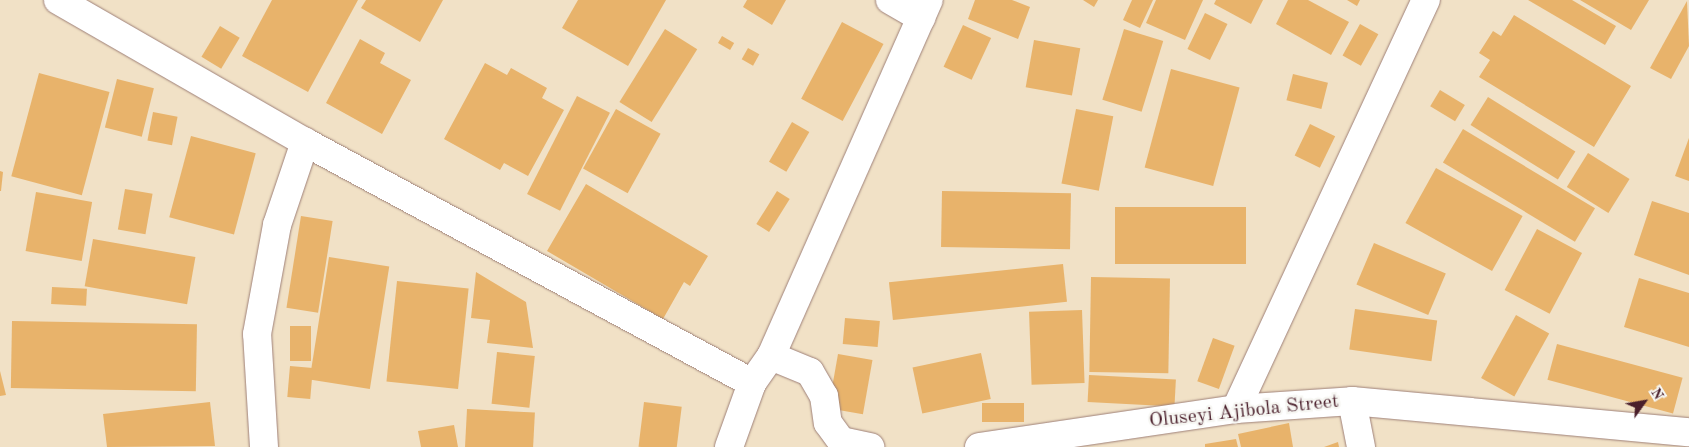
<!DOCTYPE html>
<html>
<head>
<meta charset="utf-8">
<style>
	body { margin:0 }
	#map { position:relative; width:1689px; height:447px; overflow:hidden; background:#f1e1c6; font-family:"Old Standard TT",serif }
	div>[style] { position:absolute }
	.building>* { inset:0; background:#e8b36b; transform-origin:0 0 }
	.roads { filter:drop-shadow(0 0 1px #9e8078) drop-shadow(0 0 1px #9e8078) }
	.street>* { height:28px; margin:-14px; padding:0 14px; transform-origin:14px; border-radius:14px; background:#fff }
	span { translate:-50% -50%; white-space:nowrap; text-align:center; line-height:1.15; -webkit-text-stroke:4.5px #f6f6f2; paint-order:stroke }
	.street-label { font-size:20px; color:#4a1f2b }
	.north { position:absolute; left:1619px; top:377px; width:50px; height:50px; -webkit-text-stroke:4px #f6f6f2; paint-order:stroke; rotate:58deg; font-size:14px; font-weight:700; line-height:20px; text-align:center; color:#4a1f2b }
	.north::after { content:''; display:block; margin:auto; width:18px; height:22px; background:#4a1f2b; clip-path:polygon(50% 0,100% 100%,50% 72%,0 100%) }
</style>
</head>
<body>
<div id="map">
	<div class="building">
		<i style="clip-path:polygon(272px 0,358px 0,308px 92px,242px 56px)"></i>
		<i style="clip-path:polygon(366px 0,443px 0,420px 42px,361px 8px)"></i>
		<i style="clip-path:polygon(578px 0,666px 0,628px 66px,562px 28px)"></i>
		<i style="clip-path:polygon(747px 0,786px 0,772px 25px,743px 7px)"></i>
		<i style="clip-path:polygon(975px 0,1012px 0,1030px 7px,1018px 39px,968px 19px)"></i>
		<i style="clip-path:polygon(1083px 0,1098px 0,1094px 7px)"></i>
		<i style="clip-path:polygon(1132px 0,1153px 0,1140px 28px,1123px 20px)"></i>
		<i style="clip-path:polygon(1156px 0,1203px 0,1185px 40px,1146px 23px)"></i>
		<i style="clip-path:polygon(1216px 0,1263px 0,1251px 24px,1214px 4px)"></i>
		<i style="clip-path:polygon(1288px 0,1308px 0,1349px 22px,1331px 55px,1276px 24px)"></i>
		<i style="clip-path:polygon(1347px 0,1360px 0,1357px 6px)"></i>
		<i style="clip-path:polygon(1528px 0,1572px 0,1616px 26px,1605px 45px)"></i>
		<i style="clip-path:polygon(1580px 0,1649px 0,1631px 30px)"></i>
		<i style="clip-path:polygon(1687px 1px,1689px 46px,1671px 79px,1650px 68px)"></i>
		<i style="left:1205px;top:13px;width:25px;height:40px;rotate:26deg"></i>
		<i style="clip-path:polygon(1514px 15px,1631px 86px,1594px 147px,1479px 77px,1490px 60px,1479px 53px,1493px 31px,1501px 36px)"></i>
		<i style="left:842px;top:22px;width:47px;height:87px;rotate:28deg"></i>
		<i style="left:1360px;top:24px;width:21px;height:36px;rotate:29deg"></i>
		<i style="left:963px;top:25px;width:31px;height:46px;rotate:25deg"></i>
		<i style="left:220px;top:26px;width:23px;height:36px;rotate:31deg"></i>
		<i style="left:665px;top:29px;width:38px;height:86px;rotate:32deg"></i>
		<i style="left:1124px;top:29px;width:41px;height:74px;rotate:17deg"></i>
		<i style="left:722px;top:36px;width:14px;height:8px;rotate:30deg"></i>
		<i style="clip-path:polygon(360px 39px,385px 53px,380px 63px,411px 80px,382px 134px,326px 103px)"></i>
		<i style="left:1034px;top:40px;width:47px;height:48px;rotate:10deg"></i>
		<i style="left:748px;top:48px;width:13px;height:13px;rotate:29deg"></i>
		<i style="clip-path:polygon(485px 63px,507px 75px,511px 68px,547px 88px,542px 98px,564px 110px,528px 176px,504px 163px,500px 170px,444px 139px)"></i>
		<i style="left:1171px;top:69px;width:71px;height:102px;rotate:15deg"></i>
		<i style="left:39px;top:73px;width:73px;height:107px;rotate:15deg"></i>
		<i style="left:1293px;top:74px;width:36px;height:27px;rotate:14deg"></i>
		<i style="left:117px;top:79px;width:38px;height:50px;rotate:14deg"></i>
		<i style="left:1440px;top:90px;width:29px;height:19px;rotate:31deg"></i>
		<i style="left:577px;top:96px;width:37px;height:110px;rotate:27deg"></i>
		<i style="left:1488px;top:97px;width:103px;height:33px;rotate:32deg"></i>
		<i style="left:616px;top:109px;width:51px;height:68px;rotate:29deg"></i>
		<i style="left:1076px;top:109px;width:38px;height:76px;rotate:11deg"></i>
		<i style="left:153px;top:112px;width:25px;height:29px;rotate:11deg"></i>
		<i style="left:792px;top:122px;width:20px;height:46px;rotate:30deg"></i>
		<i style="left:1310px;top:124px;width:28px;height:35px;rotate:26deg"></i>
		<i style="left:1463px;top:129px;width:154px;height:39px;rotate:31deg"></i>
		<i style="left:191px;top:136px;width:67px;height:84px;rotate:15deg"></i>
		<i style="clip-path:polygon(1689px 138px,1689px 181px,1675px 176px)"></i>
		<i style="left:1588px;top:153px;width:49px;height:40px;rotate:32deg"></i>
		<i style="left:1436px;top:168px;width:99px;height:63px;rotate:29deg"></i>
		<i style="clip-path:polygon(0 171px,3px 172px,1px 191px,0 191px)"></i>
		<i style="clip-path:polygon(586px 184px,708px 256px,690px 286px,684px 282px,663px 319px,547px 251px)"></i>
		<i style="left:125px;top:189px;width:28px;height:41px;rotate:10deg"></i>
		<i style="left:777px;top:191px;width:15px;height:39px;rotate:32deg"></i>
		<i style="left:942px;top:191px;width:129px;height:56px;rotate:1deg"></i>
		<i style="left:36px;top:192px;width:57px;height:60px;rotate:10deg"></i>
		<i style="clip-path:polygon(1652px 201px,1689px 213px,1689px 275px,1634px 255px)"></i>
		<i style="left:1115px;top:207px;width:131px;height:57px"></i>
		<i style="left:301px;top:216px;width:32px;height:93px;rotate:9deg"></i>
		<i style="left:1537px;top:229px;width:51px;height:69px;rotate:28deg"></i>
		<i style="left:93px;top:239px;width:104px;height:48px;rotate:10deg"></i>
		<i style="left:1374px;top:243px;width:78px;height:45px;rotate:23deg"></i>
		<i style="left:329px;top:257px;width:61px;height:124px;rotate:9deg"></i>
		<i style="left:1063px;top:264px;width:38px;height:175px;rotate:84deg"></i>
		<i style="clip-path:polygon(476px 272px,526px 302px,533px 348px,487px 343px,490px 320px,471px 318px)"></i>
		<i style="left:1091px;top:277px;width:79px;height:95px;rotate:1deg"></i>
		<i style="clip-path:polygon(1639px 278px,1689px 293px,1689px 347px,1624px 327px)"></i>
		<i style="left:397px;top:281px;width:72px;height:101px;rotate:6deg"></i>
		<i style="left:52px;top:287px;width:35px;height:17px;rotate:3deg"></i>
		<i style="left:1355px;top:309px;width:83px;height:41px;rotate:8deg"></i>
		<i style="left:1082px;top:310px;width:73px;height:53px;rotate:88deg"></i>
		<i style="left:1516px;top:315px;width:38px;height:72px;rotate:29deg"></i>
		<i style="left:845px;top:318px;width:35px;height:26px;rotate:5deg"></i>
		<i style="left:12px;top:321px;width:185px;height:67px;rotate:1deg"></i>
		<i style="left:290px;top:326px;width:21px;height:35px"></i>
		<i style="left:1213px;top:338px;width:23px;height:46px;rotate:20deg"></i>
		<i style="left:1557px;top:344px;width:130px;height:37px;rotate:15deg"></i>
		<i style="left:497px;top:352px;width:38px;height:52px;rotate:6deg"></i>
		<i style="left:981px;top:353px;width:47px;height:70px;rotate:78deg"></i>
		<i style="left:838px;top:354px;width:35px;height:55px;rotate:10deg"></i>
		<i style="left:290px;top:366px;width:23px;height:31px;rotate:5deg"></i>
		<i style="clip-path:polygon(0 371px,6px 395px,0 396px)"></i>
		<i style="left:1089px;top:375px;width:87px;height:27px;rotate:3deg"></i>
		<i style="clip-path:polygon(210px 402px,215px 446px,107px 447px,103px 414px)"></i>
		<i style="left:644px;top:402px;width:38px;height:45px;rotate:7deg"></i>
		<i style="left:1024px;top:403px;width:19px;height:42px;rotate:90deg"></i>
		<i style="left:467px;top:409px;width:68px;height:38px;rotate:3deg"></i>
		<i style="clip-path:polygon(1289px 423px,1293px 447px,1241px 447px,1238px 434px)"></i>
		<i style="clip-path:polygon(454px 425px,458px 447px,421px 447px,418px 431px)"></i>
		<i style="clip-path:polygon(1236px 439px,1238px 447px,1205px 447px,1205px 444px)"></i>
		<i style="clip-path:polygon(1338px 442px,1339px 447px,1324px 447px)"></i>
	</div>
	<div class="roads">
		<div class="street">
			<i style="left:58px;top:0;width:285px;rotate:29.9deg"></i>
			<i style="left:305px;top:142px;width:508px;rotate:28.33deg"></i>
			<i style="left:890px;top:0;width:36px;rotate:30deg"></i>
			<i style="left:771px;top:356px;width:42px;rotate:22.3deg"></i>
			<i style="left:810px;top:372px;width:28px;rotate:60deg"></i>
			<i style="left:824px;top:396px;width:27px;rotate:82deg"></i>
			<i style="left:828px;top:423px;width:22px;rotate:54deg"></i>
			<i style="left:841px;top:441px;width:30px;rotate:12deg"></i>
			<i style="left:1352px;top:401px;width:47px;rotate:78.9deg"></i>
			<i style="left:1236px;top:409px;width:451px;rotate:-65.1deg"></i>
			<i style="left:264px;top:447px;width:113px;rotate:-93.5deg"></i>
			<i style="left:257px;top:334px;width:111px;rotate:-79.6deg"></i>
			<i style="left:277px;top:225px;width:88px;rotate:-71.4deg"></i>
			<i style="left:729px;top:447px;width:68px;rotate:-70.2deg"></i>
			<i style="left:752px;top:383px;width:33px;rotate:-55deg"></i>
			<i style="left:771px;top:356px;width:389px;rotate:-66.1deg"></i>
			<i style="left:979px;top:447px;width:260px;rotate:-8.4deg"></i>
			<i style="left:1236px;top:409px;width:116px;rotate:-3.9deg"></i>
			<i style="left:1352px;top:401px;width:338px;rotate:5.3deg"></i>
		</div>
	</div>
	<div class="street-label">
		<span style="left:1244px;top:412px;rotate:-6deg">Oluseyi Ajibola Street</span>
	</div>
	<div class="north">N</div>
</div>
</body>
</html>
